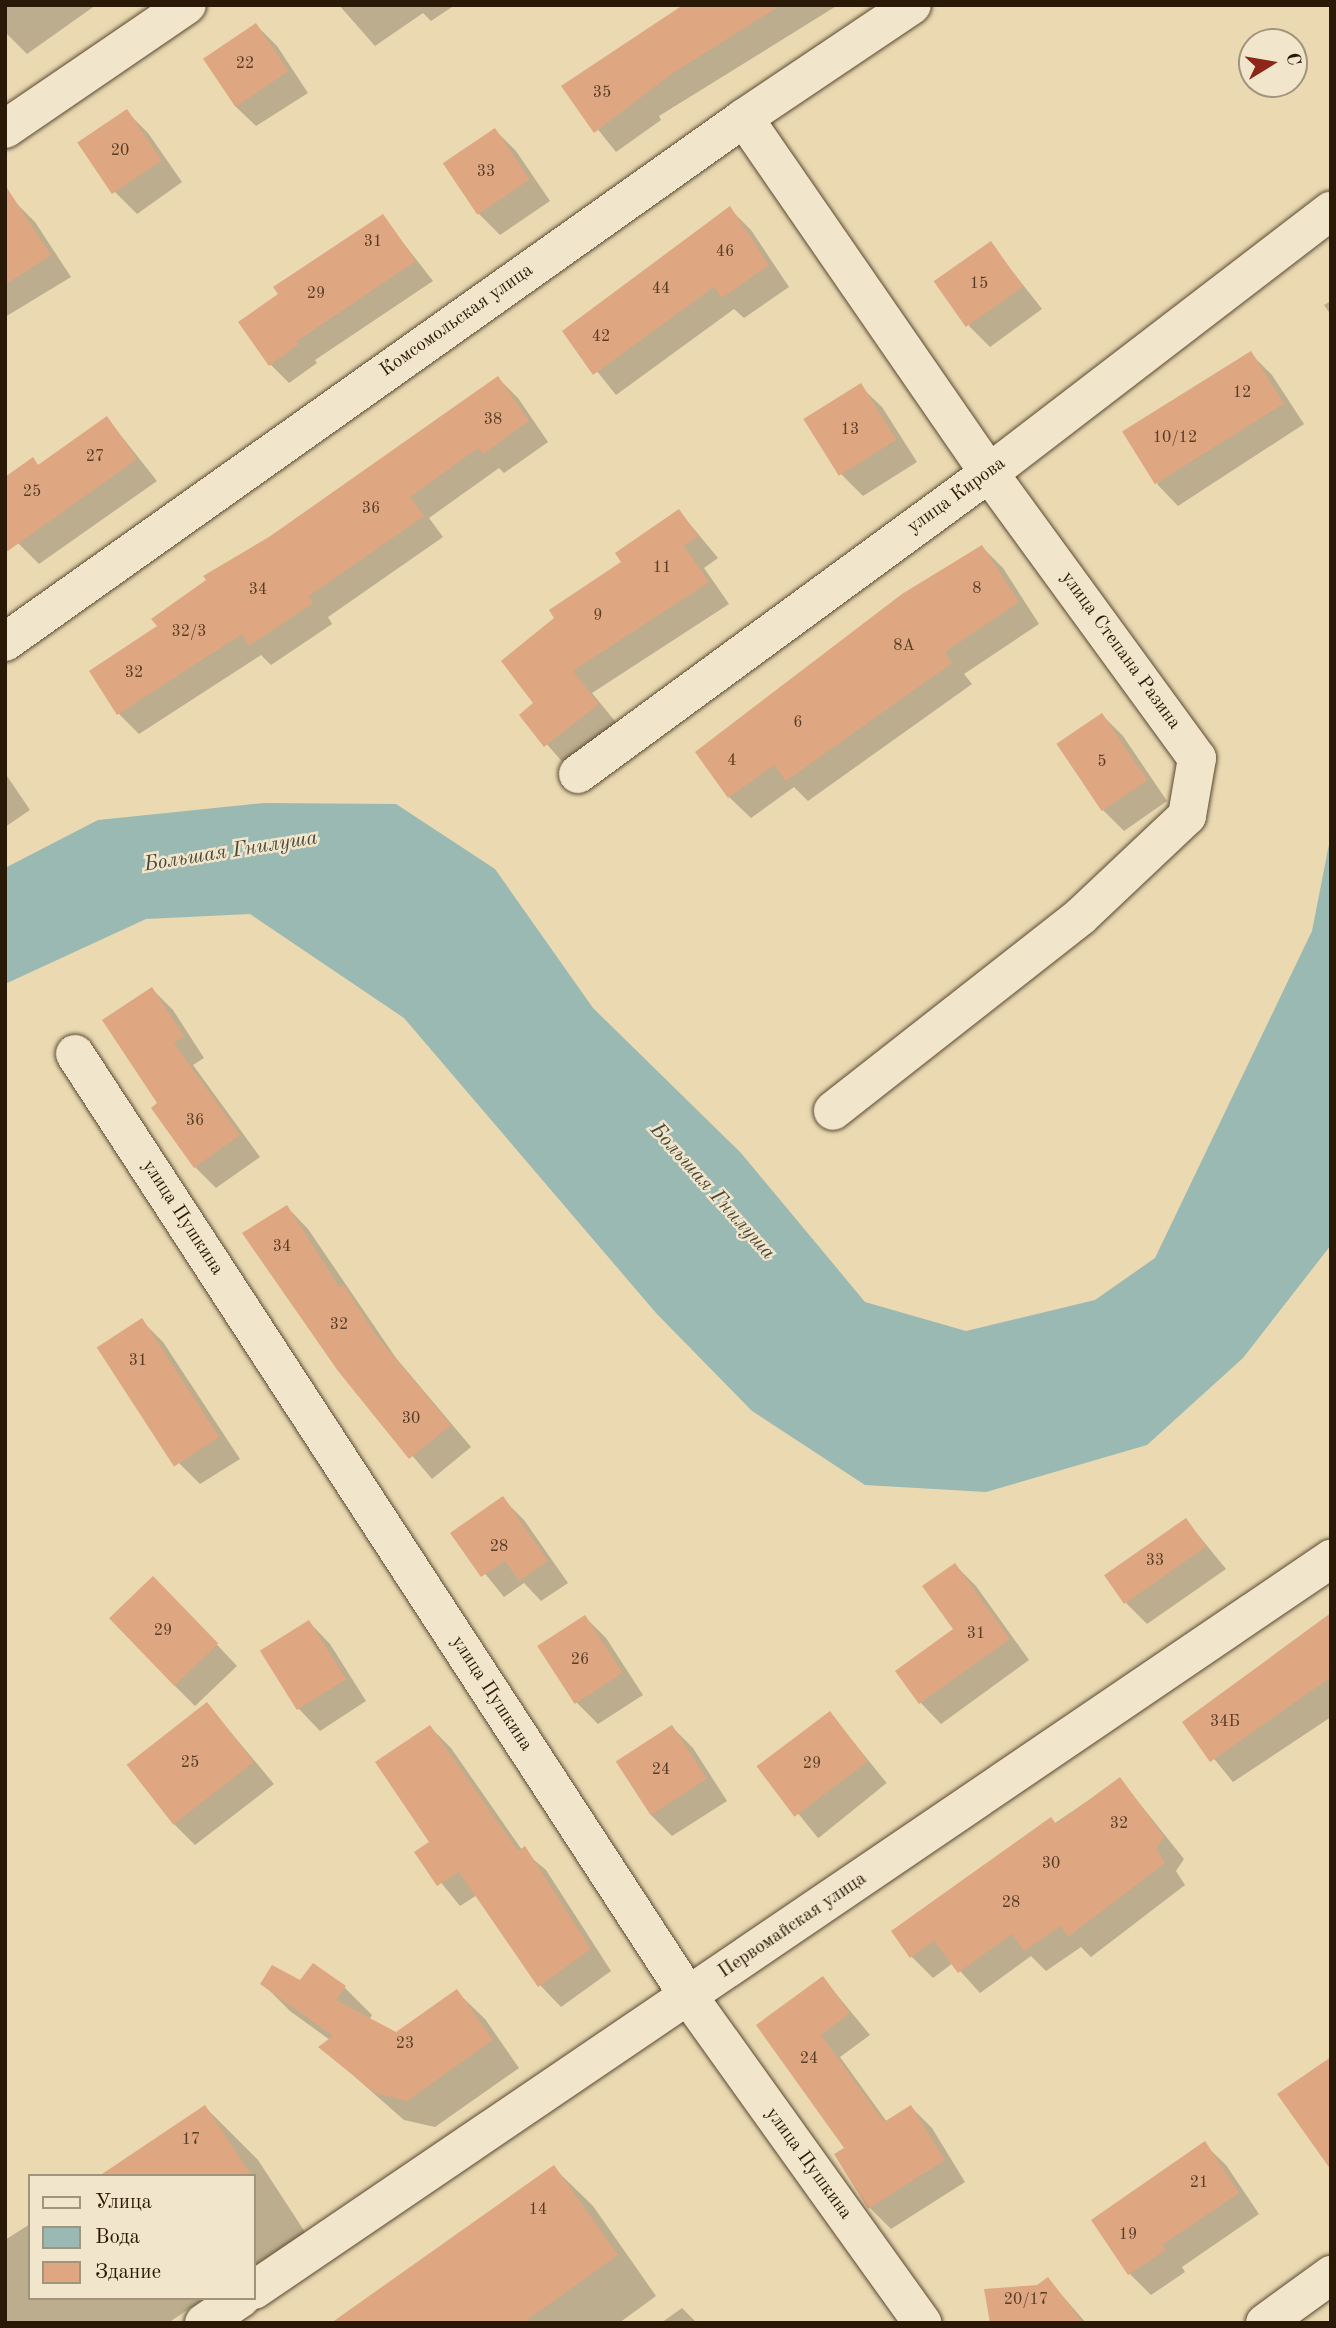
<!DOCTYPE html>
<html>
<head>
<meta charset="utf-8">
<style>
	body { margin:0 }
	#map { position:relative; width:1336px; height:2328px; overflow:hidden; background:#ead9b1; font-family:"Old Standard TT",serif }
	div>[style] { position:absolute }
	.water>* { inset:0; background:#9ab9b3 }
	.shadow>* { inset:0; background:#0003; transform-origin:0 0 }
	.building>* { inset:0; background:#dea781; transform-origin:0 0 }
	.roads { filter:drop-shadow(0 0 2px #5a4932) drop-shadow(0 0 2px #5a4932) }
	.street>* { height:38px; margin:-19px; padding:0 19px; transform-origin:19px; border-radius:19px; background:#f1e6cc }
	.secondary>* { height:38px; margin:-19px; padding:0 19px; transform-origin:19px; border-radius:19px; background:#f1e6cc }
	span { translate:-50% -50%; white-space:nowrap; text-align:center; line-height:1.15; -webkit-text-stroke:5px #f1e6cc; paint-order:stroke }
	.number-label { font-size:16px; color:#573c26 }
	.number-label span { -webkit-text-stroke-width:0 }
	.street-label { font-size:19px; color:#2a1907 }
	.water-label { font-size:21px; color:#4c493b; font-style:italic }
	.frame { position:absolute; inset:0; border:7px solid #2a1907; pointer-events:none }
	.legend { position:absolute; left:28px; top:2174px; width:228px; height:126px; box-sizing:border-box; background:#f1e6cc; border:2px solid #a1947d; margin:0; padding:9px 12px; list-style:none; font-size:21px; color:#2a1907 }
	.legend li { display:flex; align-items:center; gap:14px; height:35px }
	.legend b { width:35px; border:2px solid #a1947d }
	.north { position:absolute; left:1238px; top:28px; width:70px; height:70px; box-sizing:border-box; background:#f1e6cc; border:2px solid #a1947d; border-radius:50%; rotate:79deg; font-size:19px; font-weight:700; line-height:28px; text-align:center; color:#2a1907 }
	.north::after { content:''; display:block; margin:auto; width:24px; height:32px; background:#8f2418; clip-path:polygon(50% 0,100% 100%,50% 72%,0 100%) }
</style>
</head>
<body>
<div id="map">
	<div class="water">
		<i style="clip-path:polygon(264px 803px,396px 804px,495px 869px,593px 1008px,741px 1153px,865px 1302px,966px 1331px,1095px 1300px,1155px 1258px,1312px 931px,1331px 834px,1331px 1245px,1243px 1358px,1147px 1445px,986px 1492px,865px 1485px,752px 1411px,656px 1313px,404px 1018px,250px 914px,146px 919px,5px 984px,5px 868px,98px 820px)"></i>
	</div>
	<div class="shadow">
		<i style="clip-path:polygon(5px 5px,96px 5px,27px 54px,5px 32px)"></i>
		<i style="clip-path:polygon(339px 5px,455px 5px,431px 21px,423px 13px,375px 46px)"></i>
		<i style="clip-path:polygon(679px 5px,838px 5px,659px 116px,661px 120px,616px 152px,564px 87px,681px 9px)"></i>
		<i style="clip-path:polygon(256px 25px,277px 46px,308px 93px,256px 126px,234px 105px)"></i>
		<i style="clip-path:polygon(126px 111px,148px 133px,182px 182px,137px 214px,115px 192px)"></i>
		<i style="clip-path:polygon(495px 130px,516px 151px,550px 201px,500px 235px,479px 214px)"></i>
		<i style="clip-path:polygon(14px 201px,35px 222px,71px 277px,5px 317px,5px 206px)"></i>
		<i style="clip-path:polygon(730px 209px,751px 230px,789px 287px,744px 318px,734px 309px,616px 395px,565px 331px)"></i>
		<i style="clip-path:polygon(383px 217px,433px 281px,315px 360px,317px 363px,289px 383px,270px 364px)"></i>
		<i style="clip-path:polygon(990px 243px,1042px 309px,990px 347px,969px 326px)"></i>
		<i style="clip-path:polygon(1331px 301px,1331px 315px,1324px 305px)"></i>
		<i style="clip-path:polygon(1251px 354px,1272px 375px,1304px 424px,1178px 506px,1157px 484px)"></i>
		<i style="clip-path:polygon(498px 378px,518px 398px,548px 442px,504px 473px,499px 468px,429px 518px,443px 537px,328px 617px,332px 624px,271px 665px,261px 655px,139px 734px,119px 714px,91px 671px,159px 627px)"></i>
		<i style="clip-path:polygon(860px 386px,882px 407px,917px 462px,863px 496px,842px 475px,806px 420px)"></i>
		<i style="clip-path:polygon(107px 418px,157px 481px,39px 564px,18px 543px,33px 460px,39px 466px)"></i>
		<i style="clip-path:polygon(679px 511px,718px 558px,704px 568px,729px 604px,592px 693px,619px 726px,567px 767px,521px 715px,536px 703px,624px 563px)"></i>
		<i style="clip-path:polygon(982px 547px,1003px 568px,1039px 624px,964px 674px,972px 684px,808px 801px,794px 787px,751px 818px,729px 797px)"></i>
		<i style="clip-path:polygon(1102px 715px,1123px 736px,1167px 801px,1124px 831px,1103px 810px,1059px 745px)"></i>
		<i style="clip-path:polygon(5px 773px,30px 810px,5px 827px)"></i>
		<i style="clip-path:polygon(152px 989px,173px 1010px,204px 1058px,193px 1065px,260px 1157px,216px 1188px,195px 1167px,159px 1104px)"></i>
		<i style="clip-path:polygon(287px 1207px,308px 1229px,396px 1358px,471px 1447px,432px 1479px,340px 1370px)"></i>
		<i style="clip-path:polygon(142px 1321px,163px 1342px,240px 1459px,200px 1484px,179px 1463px)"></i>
		<i style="clip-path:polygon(503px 1499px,524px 1520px,568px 1583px,541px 1601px,524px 1583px,504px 1597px,453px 1534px)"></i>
		<i style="clip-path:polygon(1186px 1520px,1226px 1569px,1147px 1624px,1126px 1603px)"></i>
		<i style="clip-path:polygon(955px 1565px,976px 1586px,1029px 1660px,941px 1724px,920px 1702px,955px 1629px)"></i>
		<i style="clip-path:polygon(174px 1599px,237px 1666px,195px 1706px,174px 1685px)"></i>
		<i style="clip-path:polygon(1331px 1613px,1331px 1717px,1233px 1782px,1184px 1722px)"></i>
		<i style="clip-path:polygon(585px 1617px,606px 1638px,643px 1695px,598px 1724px,577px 1703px)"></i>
		<i style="clip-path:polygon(309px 1622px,330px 1644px,366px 1701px,320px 1731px,299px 1709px,262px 1652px)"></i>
		<i style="clip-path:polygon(207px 1704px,274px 1784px,195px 1845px,174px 1824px)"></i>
		<i style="left:830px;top:1713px;width:90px;height:88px;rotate:51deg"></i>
		<i style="clip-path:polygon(430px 1727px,451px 1748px,522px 1850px,546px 1870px,611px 1971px,561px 2007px,540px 1985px,477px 1895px,460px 1906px,417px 1853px,432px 1843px)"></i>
		<i style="clip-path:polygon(672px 1727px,693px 1748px,727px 1801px,672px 1836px,651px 1815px,617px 1762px)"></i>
		<i style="clip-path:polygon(1120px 1779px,1184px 1859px,1176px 1871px,1185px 1885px,1091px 1957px,1081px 1947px,1046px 1971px,1031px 1956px,980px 1993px,953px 1963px,933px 1978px,912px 1957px,894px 1932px)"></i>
		<i style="clip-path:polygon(313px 1965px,345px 1988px,372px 2015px,369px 2020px,396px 2034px,457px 1992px,485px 2019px,519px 2068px,435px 2127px,404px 2120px,321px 2047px,330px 2040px,290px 2011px,262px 1983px,301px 1983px)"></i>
		<i style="clip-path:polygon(823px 1978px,870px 2035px,840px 2057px,887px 2122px,911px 2107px,932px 2128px,965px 2182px,891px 2229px,870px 2208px,846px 2148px,758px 2026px)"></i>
		<i style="clip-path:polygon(205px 2107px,258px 2160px,305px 2232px,254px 2266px,254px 2176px,103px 2176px)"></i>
		<i style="clip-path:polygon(1204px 2144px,1226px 2165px,1259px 2214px,1182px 2267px,1185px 2272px,1151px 2295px,1130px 2274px,1093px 2220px)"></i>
		<i style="clip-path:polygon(553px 2167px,593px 2206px,656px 2296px,619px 2323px,334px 2323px)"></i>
		<i style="clip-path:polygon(30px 2224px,30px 2298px,205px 2298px,168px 2323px,5px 2323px,5px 2240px)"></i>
		<i style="clip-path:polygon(1048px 2279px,1086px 2323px,986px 2323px,1038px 2287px)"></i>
		<i style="clip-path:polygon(682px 2308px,697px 2323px,661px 2323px)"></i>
	</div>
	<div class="building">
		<i style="clip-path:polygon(683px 5px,781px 5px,673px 73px,594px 133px,561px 86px)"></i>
		<i style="left:256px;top:23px;width:58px;height:64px;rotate:56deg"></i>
		<i style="left:127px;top:109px;width:62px;height:60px;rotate:56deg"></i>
		<i style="left:495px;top:128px;width:62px;height:63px;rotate:56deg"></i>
		<i style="clip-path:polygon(5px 185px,51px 255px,5px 285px)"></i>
		<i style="clip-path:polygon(730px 206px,769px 265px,722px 298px,714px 287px,593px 375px,562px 331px)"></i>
		<i style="clip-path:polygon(383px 214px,416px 261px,297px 341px,299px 344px,269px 366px,238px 322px,278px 294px,273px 287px)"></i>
		<i style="left:991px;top:241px;width:56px;height:70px;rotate:55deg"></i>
		<i style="left:1251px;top:351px;width:62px;height:152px;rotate:58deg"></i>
		<i style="clip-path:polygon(498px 376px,529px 421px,483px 454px,478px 448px,410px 497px,424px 516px,309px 596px,313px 603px,249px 646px,242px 634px,117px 715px,89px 671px,157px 626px,151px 619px,206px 580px,203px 576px,269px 537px)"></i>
		<i style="left:861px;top:383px;width:67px;height:68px;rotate:58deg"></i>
		<i style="clip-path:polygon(107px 416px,137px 459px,5px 553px,5px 477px,33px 457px,38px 465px)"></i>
		<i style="clip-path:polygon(679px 509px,698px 536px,684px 546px,709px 582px,573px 671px,599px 704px,544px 747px,519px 715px,533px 703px,501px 661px,554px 618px,549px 610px,621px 562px,615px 553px)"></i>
		<i style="clip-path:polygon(982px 545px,1019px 602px,945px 652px,952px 663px,786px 781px,774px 765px,728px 798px,695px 752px,902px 594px)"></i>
		<i style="left:1102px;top:713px;width:81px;height:55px;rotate:56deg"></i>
		<i style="clip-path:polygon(152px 987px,184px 1036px,174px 1043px,240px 1135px,194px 1168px,151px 1108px,157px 1103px,102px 1020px)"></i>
		<i style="clip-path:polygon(287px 1205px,340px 1288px,344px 1285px,375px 1334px,451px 1425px,409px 1459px,338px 1371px,242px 1233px)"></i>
		<i style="left:142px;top:1318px;width:142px;height:54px;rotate:57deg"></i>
		<i style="clip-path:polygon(503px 1496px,548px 1561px,519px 1581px,505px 1561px,481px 1577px,450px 1533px)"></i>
		<i style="left:1186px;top:1518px;width:35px;height:100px;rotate:55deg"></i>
		<i style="clip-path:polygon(955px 1563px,1010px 1639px,919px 1704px,895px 1671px,953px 1629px,922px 1586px)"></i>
		<i style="left:153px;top:1576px;width:94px;height:61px;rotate:46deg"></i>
		<i style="clip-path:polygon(1331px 1613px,1331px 1677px,1210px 1762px,1182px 1722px)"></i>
		<i style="left:585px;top:1615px;width:69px;height:57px;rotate:57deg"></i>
		<i style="left:309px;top:1620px;width:70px;height:58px;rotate:58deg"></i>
		<i style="left:207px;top:1702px;width:76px;height:102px;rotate:52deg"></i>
		<i style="left:830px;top:1711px;width:63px;height:92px;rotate:53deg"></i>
		<i style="clip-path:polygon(430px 1725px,518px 1851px,525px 1846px,591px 1949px,538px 1987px,459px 1872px,437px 1886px,414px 1852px,429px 1842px,375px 1762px)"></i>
		<i style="left:672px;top:1725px;width:64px;height:67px;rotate:57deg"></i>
		<i style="clip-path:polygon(1120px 1777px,1164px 1837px,1156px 1849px,1165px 1863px,1068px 1937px,1061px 1926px,1024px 1951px,1012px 1934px,958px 1973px,934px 1941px,910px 1958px,891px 1931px,1051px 1817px,1056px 1824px)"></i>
		<i style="clip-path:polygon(313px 1963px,346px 1986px,336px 2000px,396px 2032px,457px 1989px,493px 2040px,407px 2101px,375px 2093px,318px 2047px,333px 2036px,260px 1984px,272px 1965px,300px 1980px)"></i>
		<i style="clip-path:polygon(823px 1976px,850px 2013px,821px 2035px,884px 2122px,911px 2105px,945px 2160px,868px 2209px,834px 2154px,844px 2148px,756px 2025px)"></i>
		<i style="clip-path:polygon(1331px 2057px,1331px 2170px,1277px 2094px)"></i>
		<i style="clip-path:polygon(205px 2105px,252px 2176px,99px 2176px)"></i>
		<i style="clip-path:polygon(1205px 2141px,1239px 2193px,1162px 2245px,1166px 2250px,1128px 2275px,1091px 2220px)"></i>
		<i style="clip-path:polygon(554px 2165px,618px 2255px,523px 2323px,331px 2323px)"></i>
		<i style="clip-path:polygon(1048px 2277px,1083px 2323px,990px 2323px,984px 2289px,1037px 2285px)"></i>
	</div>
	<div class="roads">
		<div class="street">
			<i style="left:744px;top:118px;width:431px;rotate:55.4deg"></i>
			<i style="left:989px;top:473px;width:353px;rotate:53.9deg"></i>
			<i style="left:1197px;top:758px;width:59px;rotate:99.8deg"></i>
			<i style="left:1187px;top:816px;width:147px;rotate:136.7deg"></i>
			<i style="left:1080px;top:917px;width:314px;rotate:141.9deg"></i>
			<i style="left:5px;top:642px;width:906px;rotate:-35.34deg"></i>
			<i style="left:744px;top:118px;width:202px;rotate:-33.9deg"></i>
			<i style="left:578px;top:774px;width:509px;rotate:-36.22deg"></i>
			<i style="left:989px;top:473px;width:431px;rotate:-37.5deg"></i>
			<i style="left:75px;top:1054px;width:1125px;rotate:56.93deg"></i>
			<i style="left:689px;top:1997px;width:401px;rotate:54.4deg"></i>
			<i style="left:254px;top:2290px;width:1302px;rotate:-34.17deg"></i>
			<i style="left:204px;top:2323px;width:45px;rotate:-34deg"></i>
			<i style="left:1265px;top:2323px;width:82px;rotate:-36deg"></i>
		</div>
		<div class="secondary">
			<i style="left:5px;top:129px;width:220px;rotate:-34.3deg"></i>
		</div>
	</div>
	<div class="number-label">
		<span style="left:245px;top:64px">22</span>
		<span style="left:602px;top:93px">35</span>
		<span style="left:120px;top:151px">20</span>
		<span style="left:486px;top:172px">33</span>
		<span style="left:373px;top:242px">31</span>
		<span style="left:725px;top:252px">46</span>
		<span style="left:979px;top:284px">15</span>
		<span style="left:661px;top:289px">44</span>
		<span style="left:316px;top:294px">29</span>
		<span style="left:601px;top:337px">42</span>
		<span style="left:1242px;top:393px">12</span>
		<span style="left:493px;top:420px">38</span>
		<span style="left:850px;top:430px">13</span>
		<span style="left:1175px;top:438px">10/12</span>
		<span style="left:95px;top:457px">27</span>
		<span style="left:32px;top:492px">25</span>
		<span style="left:371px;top:509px">36</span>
		<span style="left:662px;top:568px">11</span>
		<span style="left:977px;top:589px">8</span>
		<span style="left:258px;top:590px">34</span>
		<span style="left:598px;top:616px">9</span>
		<span style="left:189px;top:632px">32/3</span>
		<span style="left:904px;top:646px">8А</span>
		<span style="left:134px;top:673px">32</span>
		<span style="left:798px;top:723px">6</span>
		<span style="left:732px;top:761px">4</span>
		<span style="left:1102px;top:762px">5</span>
		<span style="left:195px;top:1121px">36</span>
		<span style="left:282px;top:1247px">34</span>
		<span style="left:339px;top:1325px">32</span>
		<span style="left:138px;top:1361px">31</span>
		<span style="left:411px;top:1419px">30</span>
		<span style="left:499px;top:1547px">28</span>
		<span style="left:1155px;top:1561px">33</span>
		<span style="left:163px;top:1631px">29</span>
		<span style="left:976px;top:1634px">31</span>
		<span style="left:580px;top:1660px">26</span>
		<span style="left:1225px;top:1722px">34Б</span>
		<span style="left:190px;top:1763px">25</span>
		<span style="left:812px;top:1764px">29</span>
		<span style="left:661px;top:1770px">24</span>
		<span style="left:1119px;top:1824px">32</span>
		<span style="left:1051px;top:1864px">30</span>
		<span style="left:1011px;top:1903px">28</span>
		<span style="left:405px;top:2044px">23</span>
		<span style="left:809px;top:2059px">24</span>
		<span style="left:191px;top:2140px">17</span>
		<span style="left:1199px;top:2183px">21</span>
		<span style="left:538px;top:2210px">14</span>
		<span style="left:1128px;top:2235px">19</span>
		<span style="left:1026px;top:2300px">20/17</span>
	</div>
	<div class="street-label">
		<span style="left:457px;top:321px;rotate:-35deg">Комсомольская улица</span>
		<span style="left:957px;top:496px;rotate:-36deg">улица Кирова</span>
		<span style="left:1120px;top:651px;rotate:54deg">улица Степана Разина</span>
		<span style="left:182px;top:1218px;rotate:57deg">улица Пушкина</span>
		<span style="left:491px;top:1694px;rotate:57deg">улица Пушкина</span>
		<span style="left:793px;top:1926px;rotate:-34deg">Первомайская улица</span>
		<span style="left:808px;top:2164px;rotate:54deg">улица Пушкина</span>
	</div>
	<div class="water-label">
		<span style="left:231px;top:852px;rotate:-9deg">Большая Гнилуша</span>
		<span style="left:712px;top:1192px;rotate:48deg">Большая Гнилуша</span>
	</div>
	<div class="frame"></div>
	<ul class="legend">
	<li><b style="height:9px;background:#f1e6cc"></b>Улица</li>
	<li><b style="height:19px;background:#9ab9b3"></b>Вода</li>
	<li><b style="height:19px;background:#dea781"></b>Здание</li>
	</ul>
	<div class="north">С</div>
</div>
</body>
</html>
